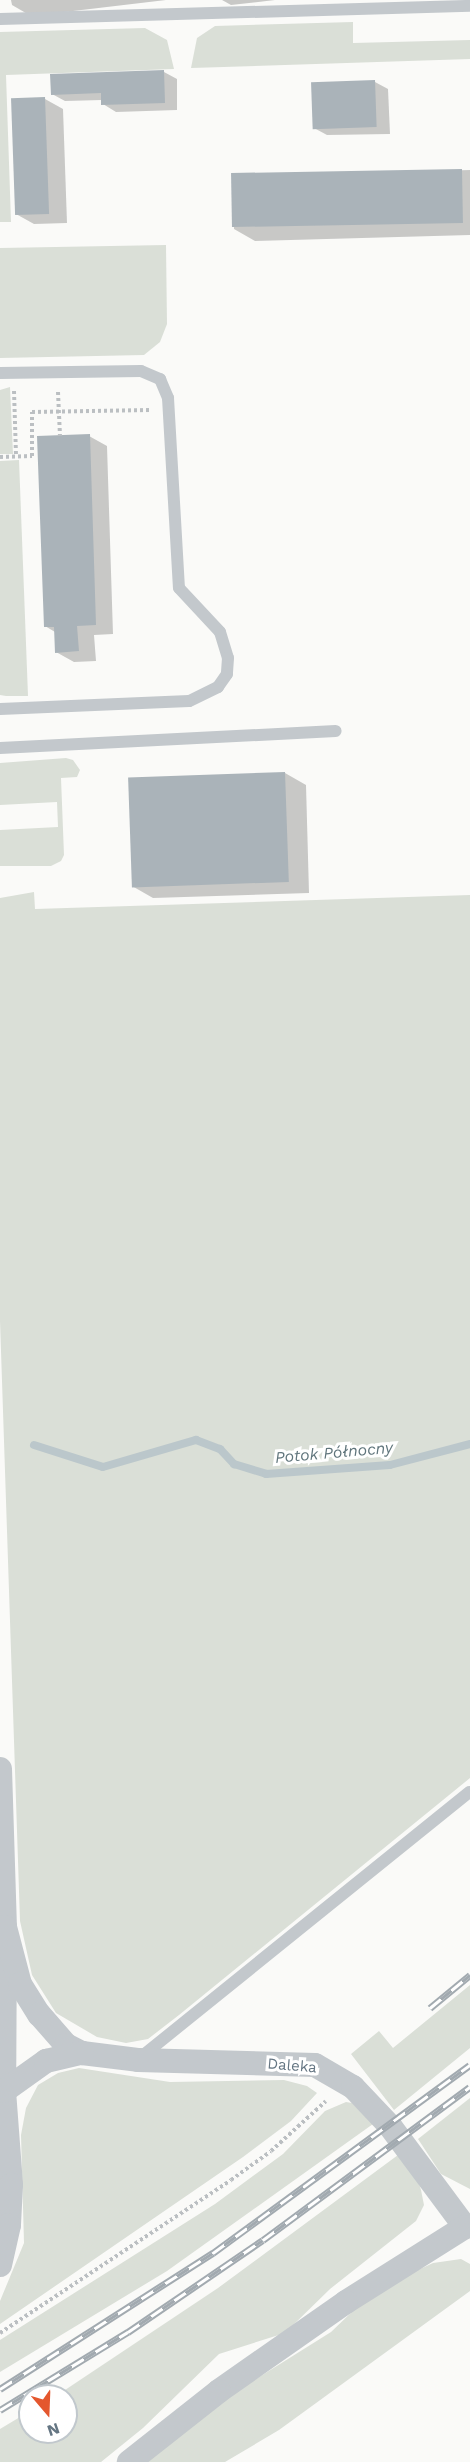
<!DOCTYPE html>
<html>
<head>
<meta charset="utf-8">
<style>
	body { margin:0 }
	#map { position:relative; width:470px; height:2462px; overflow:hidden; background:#fafaf8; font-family:"Work Sans",sans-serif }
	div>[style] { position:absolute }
	.green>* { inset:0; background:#dadfd7 }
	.shadow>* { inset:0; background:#0003 }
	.stream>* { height:8px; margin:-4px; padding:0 4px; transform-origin:4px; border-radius:4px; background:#bbc7cb }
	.building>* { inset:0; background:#aab3b9; transform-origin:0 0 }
	.path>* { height:4px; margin-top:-2px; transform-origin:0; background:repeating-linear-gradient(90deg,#bbbfc2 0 3px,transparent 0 6px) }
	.lane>* { height:12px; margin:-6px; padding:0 6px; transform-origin:6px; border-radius:6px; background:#c3c8cc }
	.street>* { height:24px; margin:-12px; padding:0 12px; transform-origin:12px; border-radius:12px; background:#c3c8cc }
	.rail>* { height:7px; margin-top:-3.5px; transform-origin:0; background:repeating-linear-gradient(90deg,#fff 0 14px,#a2aab0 0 28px); box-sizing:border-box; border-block:2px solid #a2aab0 }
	span { translate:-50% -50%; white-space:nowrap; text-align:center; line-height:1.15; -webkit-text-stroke:6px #fff; paint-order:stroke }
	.street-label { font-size:15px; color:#657683 }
	.water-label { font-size:16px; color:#60757c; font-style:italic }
	.north { position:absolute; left:18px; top:2384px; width:60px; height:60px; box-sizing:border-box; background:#fff; border:2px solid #c1c8cd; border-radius:50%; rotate:161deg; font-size:16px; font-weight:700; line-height:24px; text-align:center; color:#657683 }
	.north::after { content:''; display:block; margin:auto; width:21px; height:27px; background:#e4572e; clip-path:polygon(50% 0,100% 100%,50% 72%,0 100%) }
</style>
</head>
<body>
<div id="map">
	<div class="green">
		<i style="clip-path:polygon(353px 22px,353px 43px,470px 40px,470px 59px,191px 68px,197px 38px,215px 26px)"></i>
		<i style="clip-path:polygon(145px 28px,167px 40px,174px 69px,6px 75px,11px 222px,0 222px,0 32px)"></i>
		<i style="clip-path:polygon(166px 245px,167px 324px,160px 342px,144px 355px,0 358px,0 248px)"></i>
		<i style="clip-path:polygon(10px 387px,13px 454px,0 454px,0 390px)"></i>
		<i style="clip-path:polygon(19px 460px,28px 696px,6px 696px,0 695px,0 461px)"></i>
		<i style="clip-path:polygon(66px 758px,73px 760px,80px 770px,77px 777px,61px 778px,64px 855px,61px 861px,51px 866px,0 866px,0 830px,58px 827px,57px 802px,0 805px,0 763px)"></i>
		<i style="clip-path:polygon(34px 892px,35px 909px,470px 895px,470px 1778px,179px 2015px,148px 2039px,126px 2043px,97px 2037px,56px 2013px,32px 1975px,20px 1921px,0 1321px,0 898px)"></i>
		<i style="clip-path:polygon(470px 1985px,470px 2048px,394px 2110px,351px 2054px,379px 2031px,393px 2048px)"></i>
		<i style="clip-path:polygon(79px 2068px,170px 2082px,284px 2080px,307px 2086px,317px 2093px,291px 2121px,243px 2157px,0 2324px,0 2301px,24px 2243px,21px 2135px,26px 2108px,38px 2085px,58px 2073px)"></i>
		<i style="clip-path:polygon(470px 2098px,470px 2189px,441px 2174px,418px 2139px)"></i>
		<i style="clip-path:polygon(346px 2102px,352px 2103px,373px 2124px,167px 2271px,0 2372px,0 2340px,215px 2204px,283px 2154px,325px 2111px)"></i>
		<i style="clip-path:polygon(398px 2155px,418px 2180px,421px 2190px,424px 2205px,416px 2221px,330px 2289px,285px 2333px,219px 2354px,143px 2428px,101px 2462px,0 2462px,0 2429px,30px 2411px,30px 2432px,66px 2432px,66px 2396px,56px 2396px,218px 2288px)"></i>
		<i style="clip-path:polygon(461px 2259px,470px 2264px,470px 2291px,279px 2430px,225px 2462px,142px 2462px,237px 2391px,331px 2332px,357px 2307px,401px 2278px,433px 2263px)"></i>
	</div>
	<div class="shadow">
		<i style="clip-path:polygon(11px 0,166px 0,31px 16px,12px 5px)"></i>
		<i style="clip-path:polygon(222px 0,275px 0,231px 5px)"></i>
		<i style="clip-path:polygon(164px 72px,177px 79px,177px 110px,116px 112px,103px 104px,102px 100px,65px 101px,52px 94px)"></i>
		<i style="clip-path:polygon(375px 82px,388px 89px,390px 134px,327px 135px,314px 128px)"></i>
		<i style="clip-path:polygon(45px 99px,63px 109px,67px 223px,34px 224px,16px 214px,13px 101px)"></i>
		<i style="clip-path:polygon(470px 170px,470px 235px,255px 241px,234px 229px,233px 177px)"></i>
		<i style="clip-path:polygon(89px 436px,107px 446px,113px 634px,94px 635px,96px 661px,74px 662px,56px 652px,55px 632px,45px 626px)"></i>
		<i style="clip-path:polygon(285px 773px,306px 785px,309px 893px,153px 898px,132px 886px)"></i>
	</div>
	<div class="stream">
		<i style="left:34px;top:1445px;width:72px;rotate:17.7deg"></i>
		<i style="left:103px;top:1467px;width:97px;rotate:-16.2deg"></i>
		<i style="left:196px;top:1440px;width:26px;rotate:21deg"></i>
		<i style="left:220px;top:1449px;width:21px;rotate:47deg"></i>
		<i style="left:234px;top:1464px;width:34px;rotate:17deg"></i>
		<i style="left:266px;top:1474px;width:124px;rotate:-4.2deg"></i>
		<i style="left:390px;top:1465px;width:83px;rotate:-14.7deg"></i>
	</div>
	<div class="building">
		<i style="clip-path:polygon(164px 70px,165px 103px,101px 105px,101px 93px,51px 95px,50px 74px)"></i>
		<i style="left:375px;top:80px;width:47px;height:64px;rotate:88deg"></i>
		<i style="left:45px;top:97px;width:117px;height:34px;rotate:88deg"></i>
		<i style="left:462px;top:169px;width:54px;height:231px;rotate:89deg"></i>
		<i style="clip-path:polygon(90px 434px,96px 625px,77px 626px,79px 651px,55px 653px,54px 627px,44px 627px,37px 436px)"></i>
		<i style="left:285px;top:772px;width:110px;height:157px;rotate:88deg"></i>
	</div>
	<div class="path">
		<i style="left:14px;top:391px;width:65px;rotate:88.2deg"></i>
		<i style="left:58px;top:392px;width:44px;rotate:87.4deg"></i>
		<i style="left:0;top:457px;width:32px;rotate:-2deg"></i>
		<i style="left:32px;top:456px;width:44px;rotate:-90deg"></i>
		<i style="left:32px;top:412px;width:118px;rotate:-1deg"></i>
		<i style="left:0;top:2333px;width:277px;rotate:-33.5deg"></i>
		<i style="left:231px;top:2180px;width:49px;rotate:-35.9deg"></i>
		<i style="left:271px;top:2151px;width:74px;rotate:-42.3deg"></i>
	</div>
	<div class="lane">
		<i style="left:0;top:19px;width:470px;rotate:-1.6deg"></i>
		<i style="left:0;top:373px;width:141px;rotate:-0.8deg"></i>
		<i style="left:141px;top:371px;width:21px;rotate:23deg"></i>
		<i style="left:160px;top:379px;width:21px;rotate:67deg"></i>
		<i style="left:168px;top:398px;width:190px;rotate:86.7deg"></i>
		<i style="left:179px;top:588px;width:60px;rotate:47deg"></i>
		<i style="left:220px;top:632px;width:27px;rotate:73deg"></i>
		<i style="left:228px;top:658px;width:16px;rotate:94deg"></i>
		<i style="left:227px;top:674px;width:16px;rotate:125deg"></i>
		<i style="left:218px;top:687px;width:32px;rotate:154deg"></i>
		<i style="left:189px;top:701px;width:189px;rotate:177.6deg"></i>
		<i style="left:0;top:748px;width:336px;rotate:-2.9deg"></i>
		<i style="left:141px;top:2057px;width:422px;rotate:-38.9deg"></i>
	</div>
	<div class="street">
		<i style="left:0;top:1769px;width:158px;rotate:88.2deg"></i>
		<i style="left:5px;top:1927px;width:164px;rotate:90.3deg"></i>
		<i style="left:4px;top:2091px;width:94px;rotate:85.7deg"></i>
		<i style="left:11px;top:2185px;width:40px;rotate:92.9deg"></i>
		<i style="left:9px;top:2225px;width:41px;rotate:102.7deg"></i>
		<i style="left:5px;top:1927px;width:59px;rotate:75.3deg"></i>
		<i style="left:20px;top:1984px;width:36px;rotate:58deg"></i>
		<i style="left:39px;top:2014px;width:41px;rotate:48.9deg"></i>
		<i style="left:66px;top:2045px;width:18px;rotate:27deg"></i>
		<i style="left:82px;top:2053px;width:56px;rotate:7.1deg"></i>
		<i style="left:138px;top:2060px;width:177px;rotate:1.6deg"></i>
		<i style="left:315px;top:2065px;width:44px;rotate:30.1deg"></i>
		<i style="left:353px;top:2087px;width:54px;rotate:46.5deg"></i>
		<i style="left:390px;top:2126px;width:126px;rotate:53.4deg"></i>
		<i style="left:465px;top:2227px;width:141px;rotate:147.8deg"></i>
		<i style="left:346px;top:2302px;width:155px;rotate:145deg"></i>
		<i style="left:219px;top:2391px;width:115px;rotate:141.7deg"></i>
		<i style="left:4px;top:2091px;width:52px;rotate:-35.5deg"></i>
		<i style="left:46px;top:2061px;width:37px;rotate:-13deg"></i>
	</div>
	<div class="rail">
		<i style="left:430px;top:2008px;width:52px;rotate:-39.5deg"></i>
		<i style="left:0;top:2389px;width:253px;rotate:-32.6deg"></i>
		<i style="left:213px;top:2253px;width:318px;rotate:-36.2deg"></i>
		<i style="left:0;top:2410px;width:150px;rotate:-31.4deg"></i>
		<i style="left:128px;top:2332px;width:163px;rotate:-34.3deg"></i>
		<i style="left:263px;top:2240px;width:257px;rotate:-36.5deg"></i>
	</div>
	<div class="street-label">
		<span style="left:292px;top:2066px;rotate:5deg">Daleka</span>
	</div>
	<div class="water-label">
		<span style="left:334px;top:1453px;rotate:-5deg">Potok Północny</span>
	</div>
	<div class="north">N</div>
</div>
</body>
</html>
